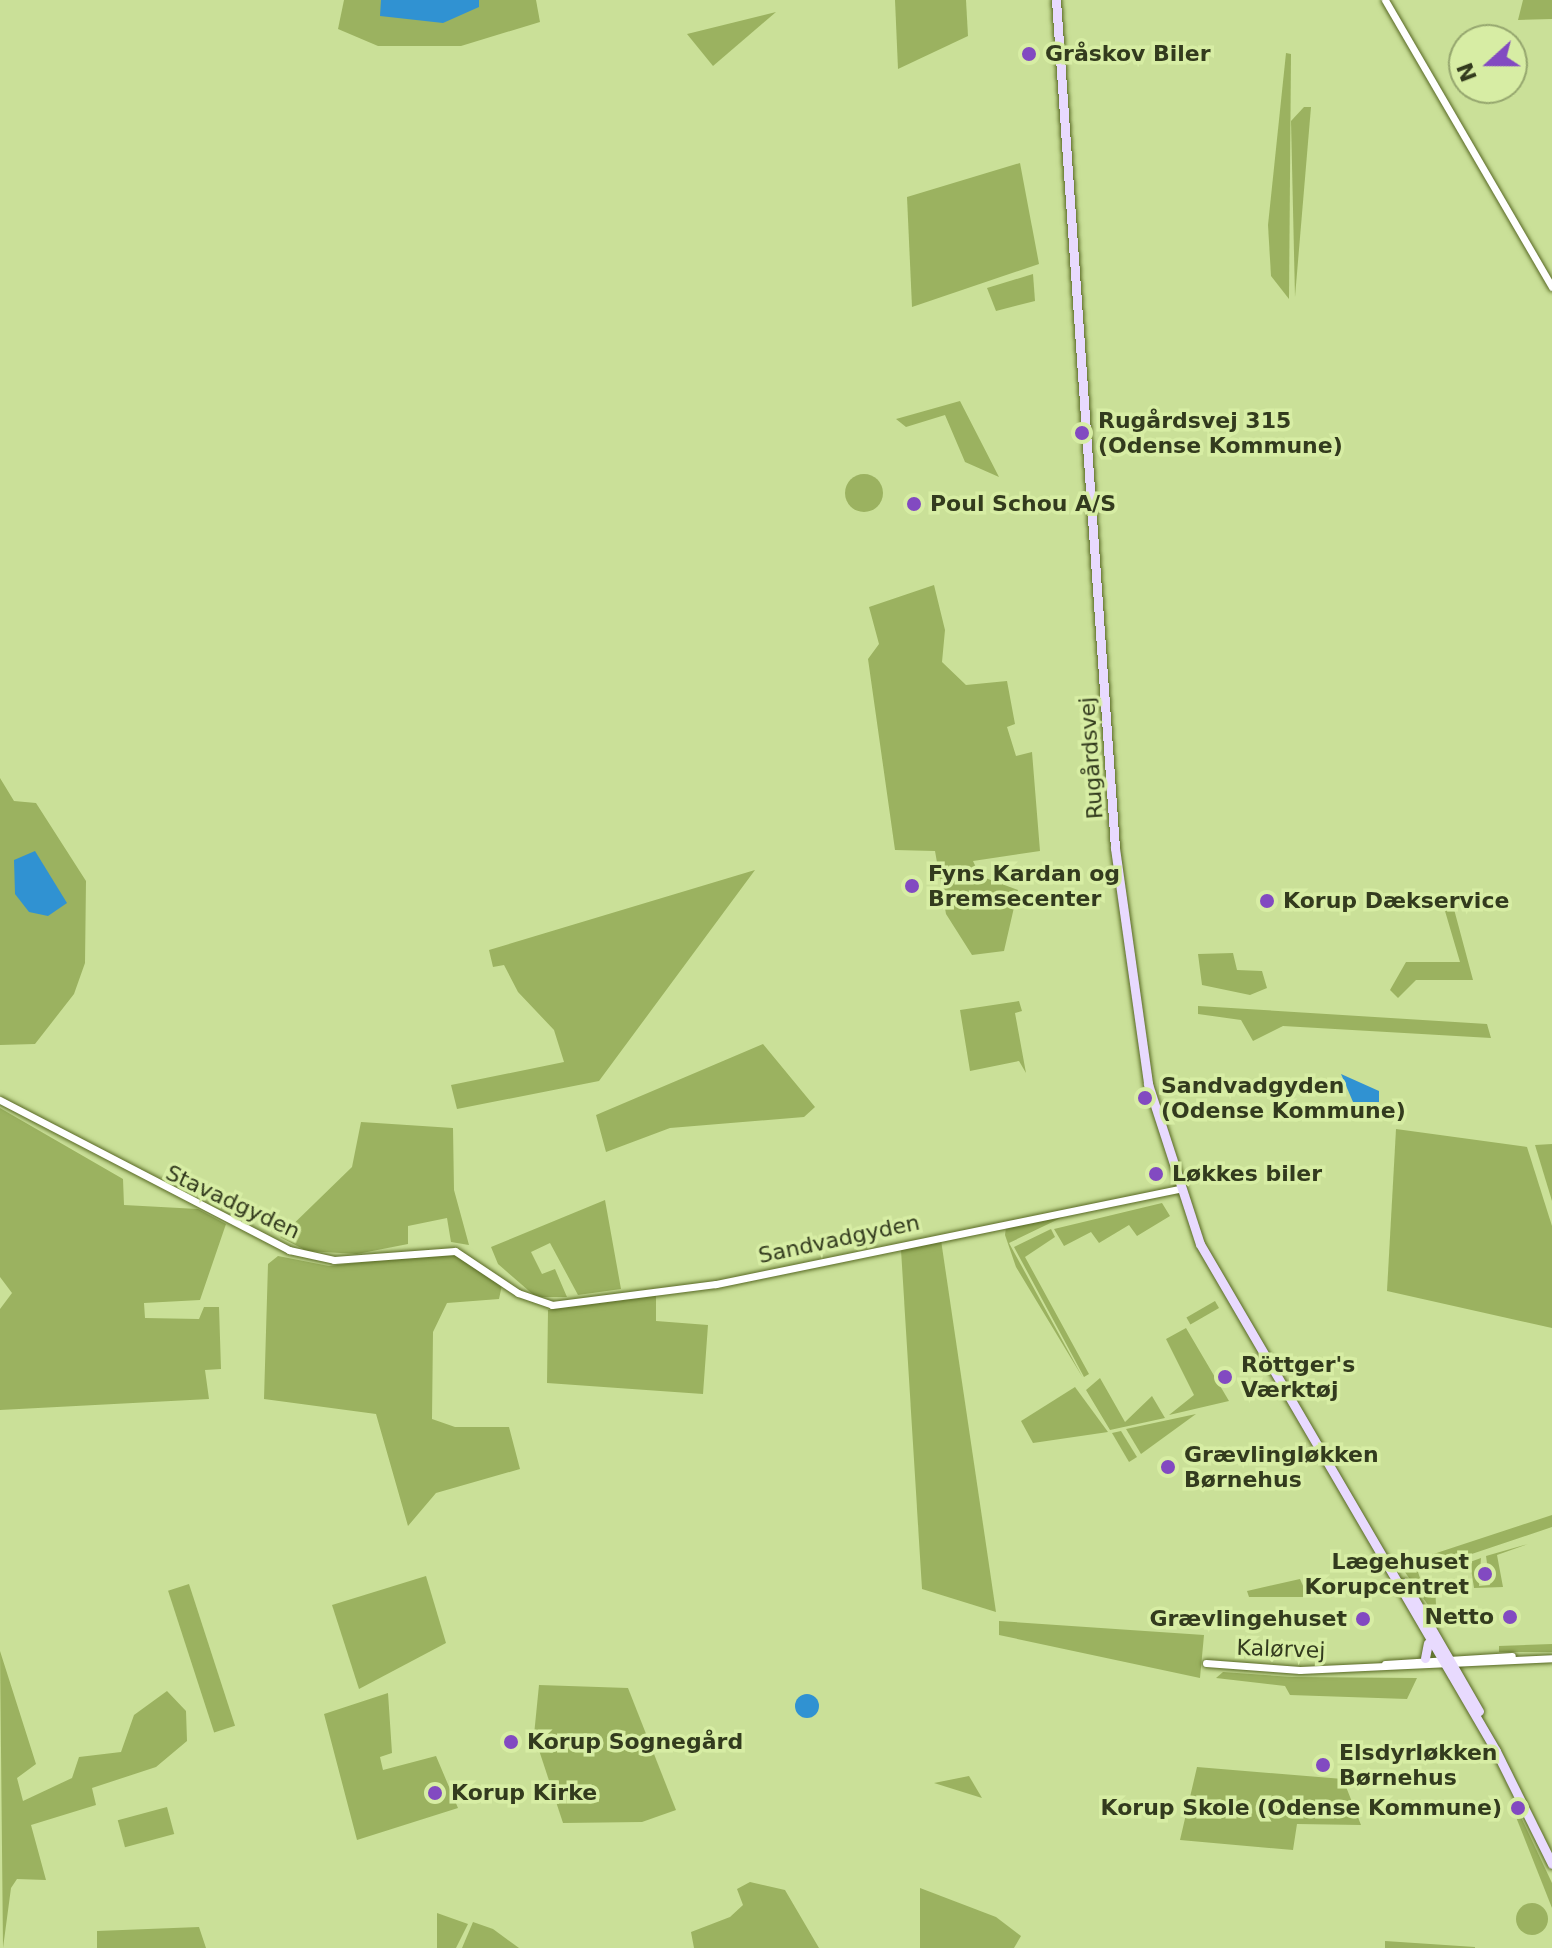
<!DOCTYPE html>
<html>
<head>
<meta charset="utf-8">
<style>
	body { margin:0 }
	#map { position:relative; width:1552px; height:1948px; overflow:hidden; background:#cae098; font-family:"DejaVu Sans",sans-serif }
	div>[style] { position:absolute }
	.green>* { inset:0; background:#9bb260; transform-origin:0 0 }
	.round { border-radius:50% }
	.water>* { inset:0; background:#3092d2 }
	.roads { filter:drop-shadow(0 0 2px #576823) drop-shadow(0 0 2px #576823) }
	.minor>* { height:7px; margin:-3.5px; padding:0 3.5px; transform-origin:3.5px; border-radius:3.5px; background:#fff }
	.major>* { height:9px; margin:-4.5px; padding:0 4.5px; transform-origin:4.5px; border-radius:4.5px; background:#e8dafe }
	.dots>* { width:22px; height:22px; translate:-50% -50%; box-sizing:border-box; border:4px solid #d7eda4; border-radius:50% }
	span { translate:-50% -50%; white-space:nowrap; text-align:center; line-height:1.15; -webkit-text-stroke:7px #d7eda4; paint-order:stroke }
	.poi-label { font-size:22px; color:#333b1e; font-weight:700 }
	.left { translate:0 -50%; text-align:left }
	.right { translate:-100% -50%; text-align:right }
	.street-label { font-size:22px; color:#333b1e }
	.north { position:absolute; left:1448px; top:24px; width:80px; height:80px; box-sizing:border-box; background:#d7eda4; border:2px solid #95a66e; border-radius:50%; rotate:249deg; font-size:22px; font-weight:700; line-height:32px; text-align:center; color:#333b1e }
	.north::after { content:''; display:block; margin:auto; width:28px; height:36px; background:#824ac1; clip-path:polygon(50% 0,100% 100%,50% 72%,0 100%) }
</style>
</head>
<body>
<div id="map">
	<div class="green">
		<i style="clip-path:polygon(344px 0,536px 0,540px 22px,461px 46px,378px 46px,338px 29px)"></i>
		<i style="clip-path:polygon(895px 0,966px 0,968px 36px,898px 69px)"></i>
		<i style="clip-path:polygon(1523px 0,1552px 0,1552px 19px,1518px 20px)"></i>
		<i style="clip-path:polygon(776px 12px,713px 66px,687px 34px)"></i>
		<i style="clip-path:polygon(1286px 53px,1291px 54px,1289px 299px,1271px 276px,1268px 225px)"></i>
		<i style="clip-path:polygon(1304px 107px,1311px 107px,1295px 297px,1291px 121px)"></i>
		<i style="clip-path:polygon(1020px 163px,1039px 264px,912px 307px,907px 197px)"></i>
		<i style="clip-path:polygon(1033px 274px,1035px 301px,996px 311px,987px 288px)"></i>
		<i style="clip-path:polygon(960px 401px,999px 477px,965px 462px,945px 415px,906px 427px,896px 419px)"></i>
		<i class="round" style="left:845px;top:474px;width:38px;height:38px"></i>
		<i style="clip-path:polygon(934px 585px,945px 630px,942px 662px,966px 685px,1007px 681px,1015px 724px,1007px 727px,1016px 756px,1032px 752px,1040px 851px,973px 861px,980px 876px,1018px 890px,1004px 951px,972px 955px,946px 914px,935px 851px,895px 850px,868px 659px,879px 644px,869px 607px)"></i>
		<i style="clip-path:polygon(0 778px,14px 801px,36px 803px,86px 881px,85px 963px,74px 994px,35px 1044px,0 1045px)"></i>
		<i style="clip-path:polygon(755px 870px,599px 1081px,457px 1109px,451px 1085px,564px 1062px,554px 1030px,518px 992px,504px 965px,493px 967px,489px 950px)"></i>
		<i style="clip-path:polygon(1440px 894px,1451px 898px,1473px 980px,1416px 980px,1398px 998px,1390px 990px,1406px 962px,1460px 962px)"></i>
		<i style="clip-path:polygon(1233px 953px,1237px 970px,1262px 971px,1267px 988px,1250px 995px,1202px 985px,1198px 954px)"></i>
		<i style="clip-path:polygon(1019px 1001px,1022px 1011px,1015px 1013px,1026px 1073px,1019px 1061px,970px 1071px,960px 1010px)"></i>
		<i style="clip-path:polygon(1198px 1006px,1487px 1024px,1491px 1038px,1283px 1026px,1253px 1041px,1241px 1020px,1198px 1014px)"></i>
		<i style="clip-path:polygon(763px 1044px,815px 1107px,804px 1117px,670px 1128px,606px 1152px,596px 1115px)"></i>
		<i style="clip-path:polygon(0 1108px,123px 1179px,124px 1205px,198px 1209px,226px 1224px,200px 1300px,144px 1303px,145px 1318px,199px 1319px,204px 1307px,219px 1307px,221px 1369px,205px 1370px,209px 1399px,0 1410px,0 1309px,12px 1293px,0 1277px)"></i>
		<i style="clip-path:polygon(361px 1122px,453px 1128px,454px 1190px,469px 1245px,451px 1242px,447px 1218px,408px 1226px,408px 1244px,357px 1254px,307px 1251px,280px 1237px,352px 1167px)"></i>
		<i style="clip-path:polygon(1396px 1129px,1527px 1147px,1552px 1226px,1552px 1328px,1387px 1291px)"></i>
		<i style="clip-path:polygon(1552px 1144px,1552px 1201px,1535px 1145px)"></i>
		<i style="clip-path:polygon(605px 1200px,621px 1289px,578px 1295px,550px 1243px,531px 1252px,542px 1274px,555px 1269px,567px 1297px,536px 1297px,498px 1264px,491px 1247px)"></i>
		<i style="clip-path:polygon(1162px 1203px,1170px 1216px,1137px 1236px,1129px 1225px,1099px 1243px,1091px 1232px,1064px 1246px,1054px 1229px)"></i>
		<i style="clip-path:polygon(1069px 1214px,1009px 1243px,1083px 1378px,1016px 1267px,1005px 1235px,1006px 1227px)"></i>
		<i style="clip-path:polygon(1051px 1229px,1055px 1237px,1025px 1257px,1089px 1374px,1084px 1377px,1014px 1247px)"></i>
		<i style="clip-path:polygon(941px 1240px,996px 1612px,922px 1589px,901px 1250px)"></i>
		<i style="clip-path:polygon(441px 1253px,462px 1257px,502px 1285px,499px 1299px,447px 1303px,433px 1332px,432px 1419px,455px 1427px,509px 1427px,520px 1469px,436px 1493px,408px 1526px,376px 1414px,264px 1399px,268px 1264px,278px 1256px,329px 1266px)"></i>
		<i style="clip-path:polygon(656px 1292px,656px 1321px,708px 1325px,703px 1394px,547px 1383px,548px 1310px)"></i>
		<i style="left:1215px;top:1301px;width:8px;height:33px;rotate:60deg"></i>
		<i style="clip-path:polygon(1186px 1328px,1229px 1401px,1169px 1415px,1194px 1395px,1166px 1339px)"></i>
		<i style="clip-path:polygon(1100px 1378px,1125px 1422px,1152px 1396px,1165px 1418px,1110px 1430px,1086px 1390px)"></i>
		<i style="clip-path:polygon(1075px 1387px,1108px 1432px,1033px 1443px,1021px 1421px)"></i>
		<i style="clip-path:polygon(1196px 1414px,1141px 1454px,1126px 1429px)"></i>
		<i style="clip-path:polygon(1121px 1431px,1137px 1457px,1129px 1462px,1112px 1433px)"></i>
		<i style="clip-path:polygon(1552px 1515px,1552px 1527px,1418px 1572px,1422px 1584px,1435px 1583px,1436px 1605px,1428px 1605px,1400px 1565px)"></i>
		<i style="clip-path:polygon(1528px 1544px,1497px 1555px,1503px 1587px,1474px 1588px,1470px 1562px,1481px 1558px,1479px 1586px,1490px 1585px,1486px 1556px)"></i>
		<i style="clip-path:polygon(426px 1576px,446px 1643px,359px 1689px,332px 1605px)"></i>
		<i style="clip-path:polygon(1300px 1579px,1308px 1597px,1249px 1597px,1247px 1591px)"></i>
		<i style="left:189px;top:1584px;width:149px;height:22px;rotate:72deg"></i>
		<i style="clip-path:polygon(999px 1621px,1204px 1635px,1200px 1678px,999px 1635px)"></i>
		<i style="clip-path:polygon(1552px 1644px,1552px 1652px,1499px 1652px,1499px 1646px)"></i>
		<i style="clip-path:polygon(0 1651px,36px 1764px,17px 1778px,23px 1801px,72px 1778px,79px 1757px,121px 1752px,134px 1715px,167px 1691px,186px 1711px,187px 1741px,156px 1767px,92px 1788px,96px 1805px,31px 1825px,46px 1880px,17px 1879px,11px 1888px,3px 1948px)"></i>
		<i style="clip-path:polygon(1223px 1672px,1292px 1677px,1417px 1678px,1407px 1699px,1290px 1695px,1285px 1686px,1216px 1678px)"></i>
		<i style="clip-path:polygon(539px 1685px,628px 1688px,676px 1810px,642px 1822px,563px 1823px,534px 1735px)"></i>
		<i style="clip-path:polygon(388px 1693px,392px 1753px,380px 1757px,383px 1770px,436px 1756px,458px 1808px,357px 1840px,324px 1714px)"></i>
		<i style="clip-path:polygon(1197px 1767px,1343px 1779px,1361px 1825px,1297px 1824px,1293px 1850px,1180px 1840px)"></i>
		<i style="clip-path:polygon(969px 1776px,982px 1798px,934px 1783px)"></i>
		<i style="left:167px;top:1807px;width:28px;height:51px;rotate:75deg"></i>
		<i style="clip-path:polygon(1519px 1813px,1552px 1883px,1552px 1908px,1516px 1817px)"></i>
		<i style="clip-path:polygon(750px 1882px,785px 1890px,819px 1948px,694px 1948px,691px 1932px,730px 1917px,743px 1905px,737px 1889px)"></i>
		<i style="clip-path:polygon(920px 1888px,996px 1917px,1021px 1936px,1014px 1948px,920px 1948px)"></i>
		<i class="round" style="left:1516px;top:1903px;width:32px;height:32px"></i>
		<i style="clip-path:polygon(437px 1913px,468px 1924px,456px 1948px,437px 1948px)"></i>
		<i style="clip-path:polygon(473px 1922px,493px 1929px,519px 1948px,462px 1948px)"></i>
		<i style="clip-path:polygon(199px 1927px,206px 1948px,97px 1948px,97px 1931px)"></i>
		<i style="clip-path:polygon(1385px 1941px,1475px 1947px,1475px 1948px,1385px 1948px)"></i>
	</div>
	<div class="water">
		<i style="clip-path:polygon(381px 0,479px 0,479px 7px,443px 23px,380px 16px)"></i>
		<i style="clip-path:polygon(35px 851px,67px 903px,48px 916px,29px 912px,15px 894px,14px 860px)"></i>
		<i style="clip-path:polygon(1341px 1074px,1379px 1091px,1379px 1102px,1353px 1102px)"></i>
		<i class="round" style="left:795px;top:1694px;width:24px;height:24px"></i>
	</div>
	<div class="roads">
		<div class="minor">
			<i style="left:1385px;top:0;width:332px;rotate:59.8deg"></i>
			<i style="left:0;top:1100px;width:326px;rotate:27.4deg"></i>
			<i style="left:289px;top:1250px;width:46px;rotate:12.5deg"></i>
			<i style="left:334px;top:1260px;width:121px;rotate:-4.3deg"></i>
			<i style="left:455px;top:1251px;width:76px;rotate:33.7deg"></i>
			<i style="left:518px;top:1293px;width:36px;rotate:19deg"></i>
			<i style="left:552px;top:1305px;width:165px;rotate:-7.3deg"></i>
			<i style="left:716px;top:1284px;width:473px;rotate:-11.6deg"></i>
			<i style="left:1206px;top:1663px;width:94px;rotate:4.3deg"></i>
			<i style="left:1300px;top:1670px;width:252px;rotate:-2.7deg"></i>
			<i style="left:1385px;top:1664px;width:127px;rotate:-3.6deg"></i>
		</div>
		<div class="major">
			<i style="left:1056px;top:0;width:850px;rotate:86.02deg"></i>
			<i style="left:1115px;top:848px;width:238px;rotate:82deg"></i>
			<i style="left:1148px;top:1084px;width:168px;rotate:72deg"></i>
			<i style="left:1200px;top:1244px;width:587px;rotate:59.72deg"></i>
			<i style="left:1496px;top:1751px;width:126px;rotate:63.6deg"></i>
			<i style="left:1405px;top:1583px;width:148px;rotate:60deg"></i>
			<i style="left:1425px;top:1658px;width:15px;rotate:-79deg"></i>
		</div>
	</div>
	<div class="dots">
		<i style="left:1029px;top:54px;background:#824ac1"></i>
		<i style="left:1082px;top:433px;background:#824ac1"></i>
		<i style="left:914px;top:504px;background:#824ac1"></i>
		<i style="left:912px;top:886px;background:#824ac1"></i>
		<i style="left:1267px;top:901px;background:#824ac1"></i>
		<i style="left:1145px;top:1098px;background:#824ac1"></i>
		<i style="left:1156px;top:1174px;background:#824ac1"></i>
		<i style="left:1225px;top:1377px;background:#824ac1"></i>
		<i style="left:1168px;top:1467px;background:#824ac1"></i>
		<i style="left:1485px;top:1574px;background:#824ac1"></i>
		<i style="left:1510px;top:1617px;background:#824ac1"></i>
		<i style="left:1363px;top:1619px;background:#824ac1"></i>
		<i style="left:511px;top:1742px;background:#824ac1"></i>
		<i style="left:1323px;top:1765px;background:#824ac1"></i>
		<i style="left:435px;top:1793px;background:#824ac1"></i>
		<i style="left:1518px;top:1808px;background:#824ac1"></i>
	</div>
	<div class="poi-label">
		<span class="left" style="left:1045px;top:54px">Gråskov Biler</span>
		<span class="left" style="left:1098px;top:433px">Rugårdsvej 315<br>(Odense Kommune)</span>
		<span class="left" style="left:930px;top:504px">Poul Schou A/S</span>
		<span class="left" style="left:928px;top:886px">Fyns Kardan og<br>Bremsecenter</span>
		<span class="left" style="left:1283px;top:901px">Korup Dækservice</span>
		<span class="left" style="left:1161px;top:1098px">Sandvadgyden<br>(Odense Kommune)</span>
		<span class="left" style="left:1172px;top:1174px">Løkkes biler</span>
		<span class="left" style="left:1241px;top:1377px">Röttger's<br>Værktøj</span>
		<span class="left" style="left:1184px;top:1467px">Grævlingløkken<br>Børnehus</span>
		<span class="right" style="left:1469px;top:1574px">Lægehuset<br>Korupcentret</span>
		<span class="right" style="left:1494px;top:1617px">Netto</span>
		<span class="right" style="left:1347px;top:1619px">Grævlingehuset</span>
		<span class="left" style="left:527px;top:1742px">Korup Sognegård</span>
		<span class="left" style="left:1339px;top:1765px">Elsdyrløkken<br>Børnehus</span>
		<span class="left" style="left:451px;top:1793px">Korup Kirke</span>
		<span class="right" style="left:1502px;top:1808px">Korup Skole (Odense Kommune)</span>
	</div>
	<div class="street-label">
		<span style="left:1091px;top:758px;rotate:-94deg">Rugårdsvej</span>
		<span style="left:233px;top:1202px;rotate:25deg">Stavadgyden</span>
		<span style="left:839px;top:1239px;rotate:-12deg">Sandvadgyden</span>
		<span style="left:1281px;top:1649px;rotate:2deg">Kalørvej</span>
	</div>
	<div class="north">N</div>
</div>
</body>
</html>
